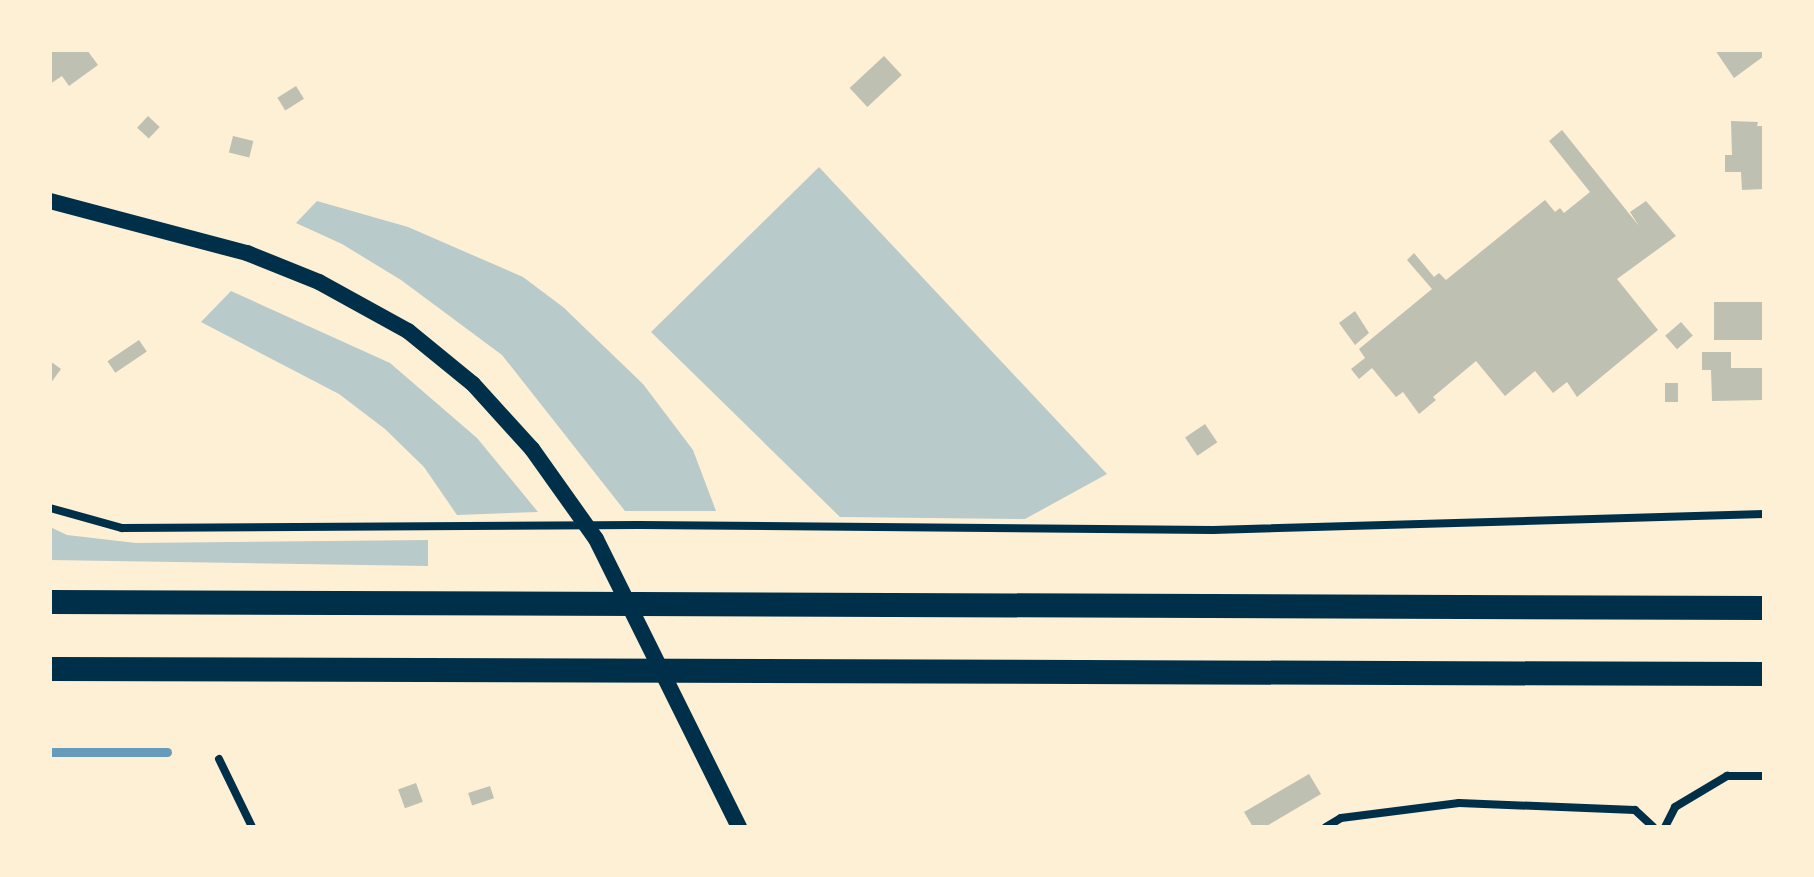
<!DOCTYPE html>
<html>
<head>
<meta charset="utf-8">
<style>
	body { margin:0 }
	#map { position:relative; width:1814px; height:877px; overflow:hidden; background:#fdf0d5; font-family:Inter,sans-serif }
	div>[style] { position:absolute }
	.green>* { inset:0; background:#b9caca }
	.stream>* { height:9px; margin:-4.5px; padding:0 4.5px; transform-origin:4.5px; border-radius:4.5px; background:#669bbc }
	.building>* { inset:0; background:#bec0b2; transform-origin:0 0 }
	.minor>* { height:8px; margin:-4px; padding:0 4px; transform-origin:4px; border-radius:4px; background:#003049 }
	.secondary>* { height:16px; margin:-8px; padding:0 8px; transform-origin:8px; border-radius:8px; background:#003049 }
	.motorway>* { height:24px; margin:-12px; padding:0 12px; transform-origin:12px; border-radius:12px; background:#003049 }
	span { translate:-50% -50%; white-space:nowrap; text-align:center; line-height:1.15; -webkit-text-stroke:6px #fdf0d5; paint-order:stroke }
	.frame { position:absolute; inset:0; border:52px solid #fdf0d5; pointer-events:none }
</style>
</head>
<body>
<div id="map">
	<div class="green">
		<i style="clip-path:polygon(819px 167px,832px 181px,1107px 474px,1025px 519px,840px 517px,651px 332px)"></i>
		<i style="clip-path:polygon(317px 201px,408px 227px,523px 277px,563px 307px,643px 384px,693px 450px,716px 511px,625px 511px,502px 355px,401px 280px,342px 244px,296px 223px)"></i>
		<i style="clip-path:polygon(231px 291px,390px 363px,477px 438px,538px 512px,457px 515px,424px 467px,385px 429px,339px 394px,201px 322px)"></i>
		<i style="clip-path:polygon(50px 527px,67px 535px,136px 543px,428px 540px,428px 566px,50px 560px)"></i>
	</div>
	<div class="stream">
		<i style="left:50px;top:752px;width:117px"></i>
	</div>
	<div class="building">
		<i style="clip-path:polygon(50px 50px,87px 50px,98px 65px,69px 86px,62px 76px,50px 84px)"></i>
		<i style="clip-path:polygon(1715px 50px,1764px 50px,1764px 56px,1734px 78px)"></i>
		<i style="left:884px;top:56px;width:26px;height:47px;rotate:47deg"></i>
		<i style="left:296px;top:86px;width:15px;height:22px;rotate:58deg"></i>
		<i style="left:148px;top:116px;width:16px;height:16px;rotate:43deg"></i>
		<i style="clip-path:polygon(1731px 121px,1758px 122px,1757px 126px,1764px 126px,1764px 189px,1742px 190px,1741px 172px,1725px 172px,1725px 155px,1732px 155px)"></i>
		<i style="clip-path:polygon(1562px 130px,1639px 226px,1630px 212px,1646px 201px,1676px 236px,1617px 279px,1658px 330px,1577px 397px,1567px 382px,1553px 393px,1535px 371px,1505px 396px,1476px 361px,1433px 397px,1436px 400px,1419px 414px,1403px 392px,1396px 397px,1372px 368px,1359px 379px,1351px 369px,1365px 358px,1359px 349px,1432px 289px,1407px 260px,1414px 253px,1434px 277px,1439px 273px,1446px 280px,1545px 200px,1555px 212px,1560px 208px,1564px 213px,1590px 192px,1549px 141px)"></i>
		<i style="left:233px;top:136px;width:21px;height:17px;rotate:14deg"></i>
		<i style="left:1764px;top:302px;width:38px;height:50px;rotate:90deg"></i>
		<i style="clip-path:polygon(1355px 311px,1369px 333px,1355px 345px,1339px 323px)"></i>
		<i style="left:1681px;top:322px;width:18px;height:21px;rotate:49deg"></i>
		<i style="left:139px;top:340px;width:14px;height:38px;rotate:56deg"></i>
		<i style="clip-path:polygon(1702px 352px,1731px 352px,1731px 368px,1763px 368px,1763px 400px,1712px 401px,1711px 370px,1702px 370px)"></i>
		<i style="clip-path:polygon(50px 361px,61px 369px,50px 384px)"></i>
		<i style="left:1678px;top:383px;width:19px;height:13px;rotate:90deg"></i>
		<i style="left:1205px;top:424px;width:22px;height:24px;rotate:56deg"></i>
		<i style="clip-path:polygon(1309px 774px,1321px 794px,1265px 827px,1253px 827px,1244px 812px)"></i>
		<i style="left:416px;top:783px;width:20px;height:19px;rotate:70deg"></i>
		<i style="left:490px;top:786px;width:13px;height:23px;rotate:72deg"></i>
	</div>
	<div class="minor">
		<i style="left:50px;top:508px;width:75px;rotate:15.5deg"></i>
		<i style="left:122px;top:528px;width:517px;rotate:-0.33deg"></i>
		<i style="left:639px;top:525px;width:574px;rotate:0.5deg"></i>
		<i style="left:1213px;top:530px;width:551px;rotate:-1.66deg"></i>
		<i style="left:219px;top:759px;width:76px;rotate:64.1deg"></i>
		<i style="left:1326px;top:827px;width:17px;rotate:-31deg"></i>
		<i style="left:1341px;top:818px;width:119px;rotate:-7.2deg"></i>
		<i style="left:1459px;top:803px;width:176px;rotate:2.3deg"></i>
		<i style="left:1635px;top:810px;width:25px;rotate:43deg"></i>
		<i style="left:1665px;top:827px;width:22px;rotate:-63deg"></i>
		<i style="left:1675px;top:807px;width:61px;rotate:-30.8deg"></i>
		<i style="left:1727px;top:776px;width:37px"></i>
	</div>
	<div class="secondary">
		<i style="left:50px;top:201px;width:204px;rotate:14.8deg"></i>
		<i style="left:247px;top:253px;width:78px;rotate:21.9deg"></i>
		<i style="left:319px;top:282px;width:102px;rotate:28.8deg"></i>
		<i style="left:408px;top:331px;width:84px;rotate:39.2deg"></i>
		<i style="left:473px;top:384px;width:88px;rotate:47.8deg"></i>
		<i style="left:532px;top:449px;width:110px;rotate:54.6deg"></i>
		<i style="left:596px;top:539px;width:322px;rotate:63.6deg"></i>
	</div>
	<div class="motorway">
		<i style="left:50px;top:602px;width:1714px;rotate:0.2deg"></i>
		<i style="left:50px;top:669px;width:1714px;rotate:0.17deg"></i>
	</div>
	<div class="frame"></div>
</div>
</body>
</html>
